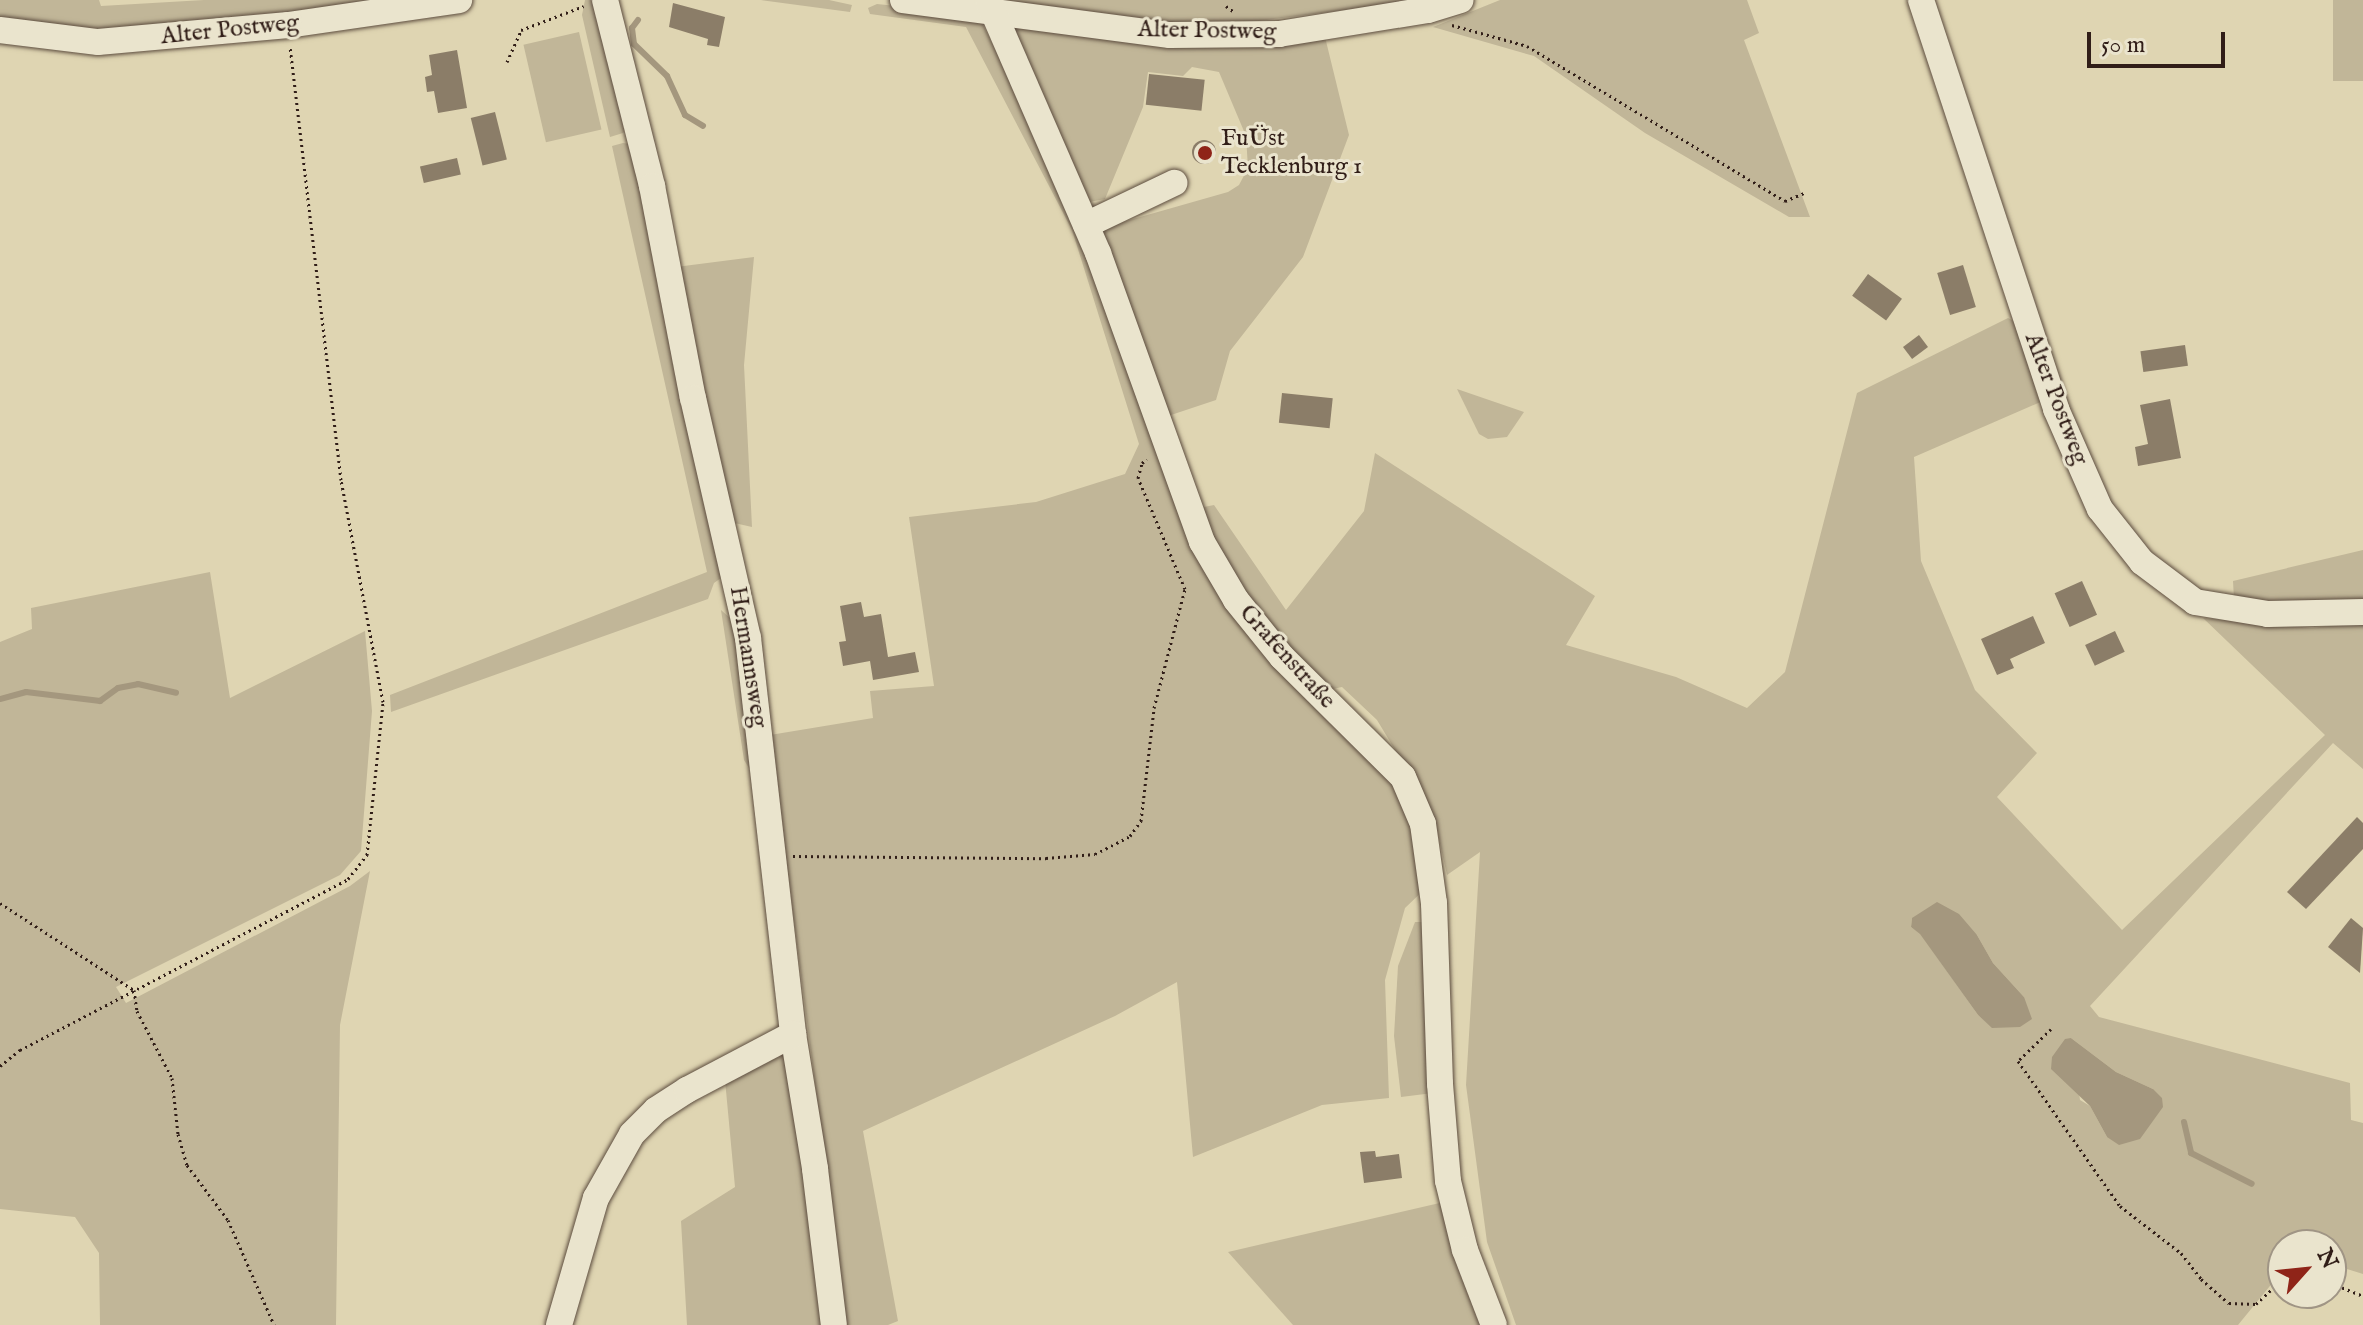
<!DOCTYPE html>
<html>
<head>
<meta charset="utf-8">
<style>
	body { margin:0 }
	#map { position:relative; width:2363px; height:1325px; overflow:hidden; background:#dfd5b2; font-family:"IM FELL English",serif }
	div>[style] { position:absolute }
	.green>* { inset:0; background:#c1b698; transform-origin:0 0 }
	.water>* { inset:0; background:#a4977e }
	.stream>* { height:6px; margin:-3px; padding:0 3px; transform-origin:3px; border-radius:3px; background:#a4977e }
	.building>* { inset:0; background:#8b7d68; transform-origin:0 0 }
	.round { border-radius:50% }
	.path>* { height:3px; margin-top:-1.5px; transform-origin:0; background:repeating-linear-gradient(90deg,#311e18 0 2px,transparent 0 6px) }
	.roads { filter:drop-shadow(0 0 2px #5c4c3e) drop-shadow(0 0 2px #5c4c3e) }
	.minor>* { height:26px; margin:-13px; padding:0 13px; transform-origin:13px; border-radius:13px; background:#eae4cd }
	.dots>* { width:22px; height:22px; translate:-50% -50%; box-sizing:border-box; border:4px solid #eae4cd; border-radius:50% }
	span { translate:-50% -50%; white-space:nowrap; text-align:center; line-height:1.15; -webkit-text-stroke:6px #eae4cd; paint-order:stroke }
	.street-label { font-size:24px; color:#311e18 }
	.poi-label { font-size:24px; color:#311e18 }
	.left { translate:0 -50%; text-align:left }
	.north { position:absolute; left:2267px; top:1229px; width:80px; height:80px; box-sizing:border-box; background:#eae4cd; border:2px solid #a09585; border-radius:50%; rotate:63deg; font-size:22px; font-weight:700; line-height:32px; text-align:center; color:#311e18 }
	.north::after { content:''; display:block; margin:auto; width:28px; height:36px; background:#8f2418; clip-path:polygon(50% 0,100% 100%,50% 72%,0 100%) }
	.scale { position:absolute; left:2087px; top:32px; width:138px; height:36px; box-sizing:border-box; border:4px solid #311e18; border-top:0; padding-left:10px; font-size:24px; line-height:28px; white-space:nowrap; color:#311e18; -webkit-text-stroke:6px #eae4cd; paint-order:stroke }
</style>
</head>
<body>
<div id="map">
	<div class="green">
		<i style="clip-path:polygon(0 0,99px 0,101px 6px,204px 0,384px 0,312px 11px,99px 32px,0 19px)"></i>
		<i style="clip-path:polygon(585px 0,599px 0,628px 127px,623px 133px,610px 137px,582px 15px)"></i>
		<i style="clip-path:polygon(761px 0,829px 0,852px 5px,850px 12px)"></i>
		<i style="clip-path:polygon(1002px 0,1423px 0,1235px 24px,1183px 25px)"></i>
		<i style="clip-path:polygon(1500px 0,1747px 0,1759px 33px,1744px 40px,1810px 217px,1789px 217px,1645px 133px,1534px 56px,1433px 27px)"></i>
		<i style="left:2333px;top:0;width:30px;height:81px"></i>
		<i style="clip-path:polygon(877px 4px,972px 14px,982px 23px,1073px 205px,1207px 575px,1384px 771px,1407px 802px,1427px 887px,1405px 908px,1385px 980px,1389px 1098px,1322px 1105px,1193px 1157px,1177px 982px,1115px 1016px,863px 1131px,898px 1321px,888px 1325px,687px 1325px,681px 1221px,735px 1187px,725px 1080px,778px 1051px,791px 1056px,824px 1153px,770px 735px,873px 718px,870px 691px,934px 686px,909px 517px,1036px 502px,1125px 474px,1139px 444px,1072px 230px,966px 27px,870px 14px,868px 8px)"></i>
		<i style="clip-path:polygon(1012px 27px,1325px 37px,1349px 135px,1303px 257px,1230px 351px,1216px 400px,1168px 416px,1100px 232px,1105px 227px,1228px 192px,1239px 185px,1248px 168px,1246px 136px,1219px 72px,1192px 67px,1183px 76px,1148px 72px,1143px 107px,1105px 199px,1089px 202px)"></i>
		<i style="left:579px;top:32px;width:100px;height:57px;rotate:77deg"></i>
		<i style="clip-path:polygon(623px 143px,630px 144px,728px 573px,714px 583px,708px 599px,391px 712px,390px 695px,707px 572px,612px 146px)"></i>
		<i style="clip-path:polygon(754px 257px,744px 365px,752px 527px,730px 522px,676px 267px)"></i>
		<i style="clip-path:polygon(evenodd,2008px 318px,2021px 325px,2045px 400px,1914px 457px,1921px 561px,1975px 690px,2037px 753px,1997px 797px,2122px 930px,2325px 735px,2203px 618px,2312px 628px,2363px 622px,2363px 769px,2333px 743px,2090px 1006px,2099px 1017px,2350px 1083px,2351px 1120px,2363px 1123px,2363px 1274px,2331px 1264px,2331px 1245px,2283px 1245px,2283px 1270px,2238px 1325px,1516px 1325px,1487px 1242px,1466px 1085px,1480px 852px,1447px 875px,1437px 830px,1421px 793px,1377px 720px,1342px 687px,1328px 690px,1245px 597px,1201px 516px,1204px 507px,1214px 505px,1286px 610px,1364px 511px,1375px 453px,1595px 596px,1566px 645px,1676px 677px,1747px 708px,1785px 672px,1857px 393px,2008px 318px,1912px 918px,1977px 935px,1993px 963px,2024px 997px,2020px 1027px,1992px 1027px,1978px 1015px,1920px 933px,1911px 927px,1912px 918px,2008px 318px,2071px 1038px,2116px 1072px,2153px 1089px,2107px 1137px,2090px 1106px,2080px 1100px,2071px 1038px)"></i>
		<i style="clip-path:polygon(1457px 389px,1524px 412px,1507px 437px,1488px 439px,1479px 434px)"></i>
		<i style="clip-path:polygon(2363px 550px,2363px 605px,2234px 599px,2233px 581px)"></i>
		<i style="clip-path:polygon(210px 572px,230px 698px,365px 631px,372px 711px,361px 851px,340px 875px,116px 987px,126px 1003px,350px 886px,370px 871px,340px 1025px,336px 1325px,100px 1325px,99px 1253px,75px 1217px,0 1209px,0 642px,32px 629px,31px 608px)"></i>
		<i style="clip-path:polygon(721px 610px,739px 626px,759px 784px,744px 760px)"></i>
		<i style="clip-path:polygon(1415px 922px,1425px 922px,1433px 1093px,1401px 1097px,1394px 1036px,1398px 966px)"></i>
		<i style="clip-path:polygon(1444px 1202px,1484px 1325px,1293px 1325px,1228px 1252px)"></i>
	</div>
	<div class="water">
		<i style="clip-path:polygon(1937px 902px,1959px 914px,1977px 935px,1993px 963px,2024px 997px,2032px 1019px,2020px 1027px,1992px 1028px,1978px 1015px,1920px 934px,1911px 927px,1912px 918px)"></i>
		<i style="clip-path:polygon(2071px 1038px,2116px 1072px,2153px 1089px,2162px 1098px,2163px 1107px,2140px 1139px,2119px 1145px,2107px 1137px,2090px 1106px,2051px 1069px,2052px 1057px,2065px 1039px)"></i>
	</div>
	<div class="stream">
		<i style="left:638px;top:20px;width:10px;rotate:127deg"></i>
		<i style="left:632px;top:28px;width:16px;rotate:83deg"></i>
		<i style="left:634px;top:44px;width:46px;rotate:44.1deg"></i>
		<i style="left:667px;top:76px;width:43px;rotate:65.2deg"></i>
		<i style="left:685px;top:115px;width:21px;rotate:31deg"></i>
		<i style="left:0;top:699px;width:27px;rotate:-15deg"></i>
		<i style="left:26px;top:692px;width:75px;rotate:6.9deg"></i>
		<i style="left:100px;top:701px;width:22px;rotate:-36deg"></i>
		<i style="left:118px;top:688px;width:20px;rotate:-11deg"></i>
		<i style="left:138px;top:684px;width:39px;rotate:13deg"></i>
		<i style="left:2184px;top:1122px;width:32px;rotate:77deg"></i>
		<i style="left:2191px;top:1153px;width:68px;rotate:26.9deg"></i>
	</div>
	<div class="building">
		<i style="clip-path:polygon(673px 3px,725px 17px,719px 47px,707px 45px,708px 39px,669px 27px)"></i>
		<i style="clip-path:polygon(457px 50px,467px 108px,438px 113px,434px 91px,427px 92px,425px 77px,432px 75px,429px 55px)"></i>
		<i style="left:1149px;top:74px;width:56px;height:31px;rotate:6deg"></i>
		<i style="left:495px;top:112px;width:49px;height:25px;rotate:76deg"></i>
		<i class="round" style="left:1192px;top:140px;width:24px;height:24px"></i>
		<i style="left:457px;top:158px;width:17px;height:38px;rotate:77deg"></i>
		<i style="left:1963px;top:265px;width:44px;height:27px;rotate:73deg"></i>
		<i style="left:1868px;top:274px;width:42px;height:27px;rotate:36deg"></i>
		<i style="left:1919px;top:335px;width:15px;height:20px;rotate:53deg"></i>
		<i style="left:2185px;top:345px;width:21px;height:45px;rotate:82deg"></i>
		<i style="left:1282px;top:393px;width:51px;height:30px;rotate:6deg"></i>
		<i style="clip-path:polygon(2170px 399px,2181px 458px,2138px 466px,2135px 447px,2148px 444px,2140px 405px)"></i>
		<i style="left:2082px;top:581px;width:37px;height:30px;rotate:66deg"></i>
		<i style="clip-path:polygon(861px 602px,864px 617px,881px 614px,888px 657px,915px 652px,919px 672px,873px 680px,870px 661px,843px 666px,839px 642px,846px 641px,840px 606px)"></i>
		<i style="clip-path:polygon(2033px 616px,2045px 643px,2010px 659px,2014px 668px,1997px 675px,1981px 639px)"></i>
		<i style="left:2115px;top:631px;width:23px;height:33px;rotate:65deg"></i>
		<i style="clip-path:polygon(2357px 817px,2363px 823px,2363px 849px,2306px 909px,2287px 892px)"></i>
		<i style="clip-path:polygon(2351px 918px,2363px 928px,2360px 973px,2328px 947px)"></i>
		<i style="clip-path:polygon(1375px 1151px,1376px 1157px,1399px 1154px,1402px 1178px,1364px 1183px,1360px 1152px)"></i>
	</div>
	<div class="path">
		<i style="left:1226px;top:6px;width:9px;rotate:36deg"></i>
		<i style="left:1452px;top:25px;width:78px;rotate:15.6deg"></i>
		<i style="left:1527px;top:46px;width:301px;rotate:31deg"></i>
		<i style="left:1785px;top:201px;width:21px;rotate:-23deg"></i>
		<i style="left:507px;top:62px;width:35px;rotate:-66deg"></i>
		<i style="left:521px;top:30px;width:67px;rotate:-20.9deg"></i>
		<i style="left:793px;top:856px;width:253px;rotate:0.5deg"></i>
		<i style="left:1046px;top:858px;width:49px;rotate:-4.7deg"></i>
		<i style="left:1095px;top:854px;width:39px;rotate:-27deg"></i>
		<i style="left:1130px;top:836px;width:19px;rotate:-54deg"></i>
		<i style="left:1141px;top:821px;width:114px;rotate:-83.4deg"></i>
		<i style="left:1154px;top:708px;width:123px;rotate:-75.4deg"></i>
		<i style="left:1185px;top:589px;width:121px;rotate:-112.9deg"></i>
		<i style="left:1138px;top:478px;width:16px;rotate:-75deg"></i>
		<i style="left:1142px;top:463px;width:6px;rotate:-39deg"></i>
		<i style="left:0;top:903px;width:160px;rotate:33deg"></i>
		<i style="left:134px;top:990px;width:21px;rotate:82deg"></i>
		<i style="left:137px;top:1011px;width:76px;rotate:62.4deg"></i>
		<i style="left:172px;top:1078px;width:56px;rotate:83.9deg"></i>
		<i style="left:178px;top:1134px;width:32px;rotate:74deg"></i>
		<i style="left:187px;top:1165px;width:69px;rotate:53.3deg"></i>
		<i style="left:228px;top:1220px;width:115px;rotate:66.3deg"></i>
		<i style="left:2051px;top:1029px;width:46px;rotate:135.9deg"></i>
		<i style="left:2018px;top:1061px;width:177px;rotate:54.9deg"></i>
		<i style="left:2120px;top:1206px;width:77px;rotate:37.6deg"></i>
		<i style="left:2181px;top:1253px;width:33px;rotate:52deg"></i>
		<i style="left:2201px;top:1279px;width:37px;rotate:41deg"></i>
		<i style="left:2229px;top:1303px;width:27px;rotate:2deg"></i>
		<i style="left:2256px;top:1304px;width:37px;rotate:-43deg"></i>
		<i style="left:0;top:1066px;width:26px;rotate:-39deg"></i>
		<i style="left:20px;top:1050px;width:370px;rotate:-27.5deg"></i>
		<i style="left:348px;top:879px;width:31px;rotate:-52deg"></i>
		<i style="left:367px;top:855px;width:154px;rotate:-84deg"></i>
		<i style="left:383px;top:702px;width:226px;rotate:-100.7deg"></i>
		<i style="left:341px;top:480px;width:435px;rotate:-96.7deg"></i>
		<i style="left:2331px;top:1283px;width:35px;rotate:22deg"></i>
	</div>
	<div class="roads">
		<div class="minor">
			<i style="left:605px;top:0;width:192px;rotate:75.8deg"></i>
			<i style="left:652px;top:186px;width:216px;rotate:79.1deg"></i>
			<i style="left:693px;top:398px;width:246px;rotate:77.1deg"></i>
			<i style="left:748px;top:638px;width:399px;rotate:83.5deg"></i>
			<i style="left:793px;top:1034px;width:137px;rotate:80.7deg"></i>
			<i style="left:815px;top:1169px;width:157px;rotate:83.1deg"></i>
			<i style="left:903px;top:0;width:269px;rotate:7.5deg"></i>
			<i style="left:1170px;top:35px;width:109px;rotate:-0.5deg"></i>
			<i style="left:1279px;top:34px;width:151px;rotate:-9.2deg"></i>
			<i style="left:1428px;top:10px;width:34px;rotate:-17deg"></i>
			<i style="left:988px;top:0;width:276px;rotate:66.5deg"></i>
			<i style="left:1098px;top:253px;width:307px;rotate:70.2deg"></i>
			<i style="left:1202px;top:542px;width:67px;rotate:59.6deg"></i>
			<i style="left:1236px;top:600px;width:73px;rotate:51.1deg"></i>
			<i style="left:1282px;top:657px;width:170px;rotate:44.8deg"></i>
			<i style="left:1403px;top:777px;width:51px;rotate:66.9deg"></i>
			<i style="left:1423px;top:824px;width:80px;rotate:82.1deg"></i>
			<i style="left:1434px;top:903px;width:181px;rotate:88.1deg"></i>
			<i style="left:1440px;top:1084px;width:97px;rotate:85.3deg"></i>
			<i style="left:1448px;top:1181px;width:71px;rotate:76.2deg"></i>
			<i style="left:1465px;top:1250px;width:80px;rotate:68.9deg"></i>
			<i style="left:1921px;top:0;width:431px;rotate:71.7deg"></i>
			<i style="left:2056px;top:409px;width:109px;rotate:66.3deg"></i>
			<i style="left:2100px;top:509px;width:68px;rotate:51.6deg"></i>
			<i style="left:2142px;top:562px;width:66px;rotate:37deg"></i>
			<i style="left:2195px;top:602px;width:74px;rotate:9.3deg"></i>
			<i style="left:2268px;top:614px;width:95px;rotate:-1.2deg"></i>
			<i style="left:0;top:30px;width:99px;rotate:7deg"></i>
			<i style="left:98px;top:42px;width:191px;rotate:-5.1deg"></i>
			<i style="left:288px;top:25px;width:173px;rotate:-8.3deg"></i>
			<i style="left:1086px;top:225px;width:98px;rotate:-25.5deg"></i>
			<i style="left:559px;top:1325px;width:132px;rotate:-73.8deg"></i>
			<i style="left:596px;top:1198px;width:73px;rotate:-60.6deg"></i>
			<i style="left:632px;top:1134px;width:34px;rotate:-45deg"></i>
			<i style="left:656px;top:1110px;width:37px;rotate:-33deg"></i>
			<i style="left:687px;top:1090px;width:120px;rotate:-27.8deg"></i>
		</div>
	</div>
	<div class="dots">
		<i style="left:1205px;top:153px;background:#8f2418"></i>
	</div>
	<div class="street-label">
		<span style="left:230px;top:30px;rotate:-6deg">Alter Postweg</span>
		<span style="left:1207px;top:31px;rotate:1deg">Alter Postweg</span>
		<span style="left:2056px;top:399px;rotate:69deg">Alter Postweg</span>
		<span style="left:748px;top:657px;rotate:81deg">Hermannsweg</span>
		<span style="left:1287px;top:657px;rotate:48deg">Grafenstraße</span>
	</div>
	<div class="poi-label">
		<span class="left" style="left:1221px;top:153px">FuÜst<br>Tecklenburg 1</span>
	</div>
	<div class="north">N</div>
	<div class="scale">50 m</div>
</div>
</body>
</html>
